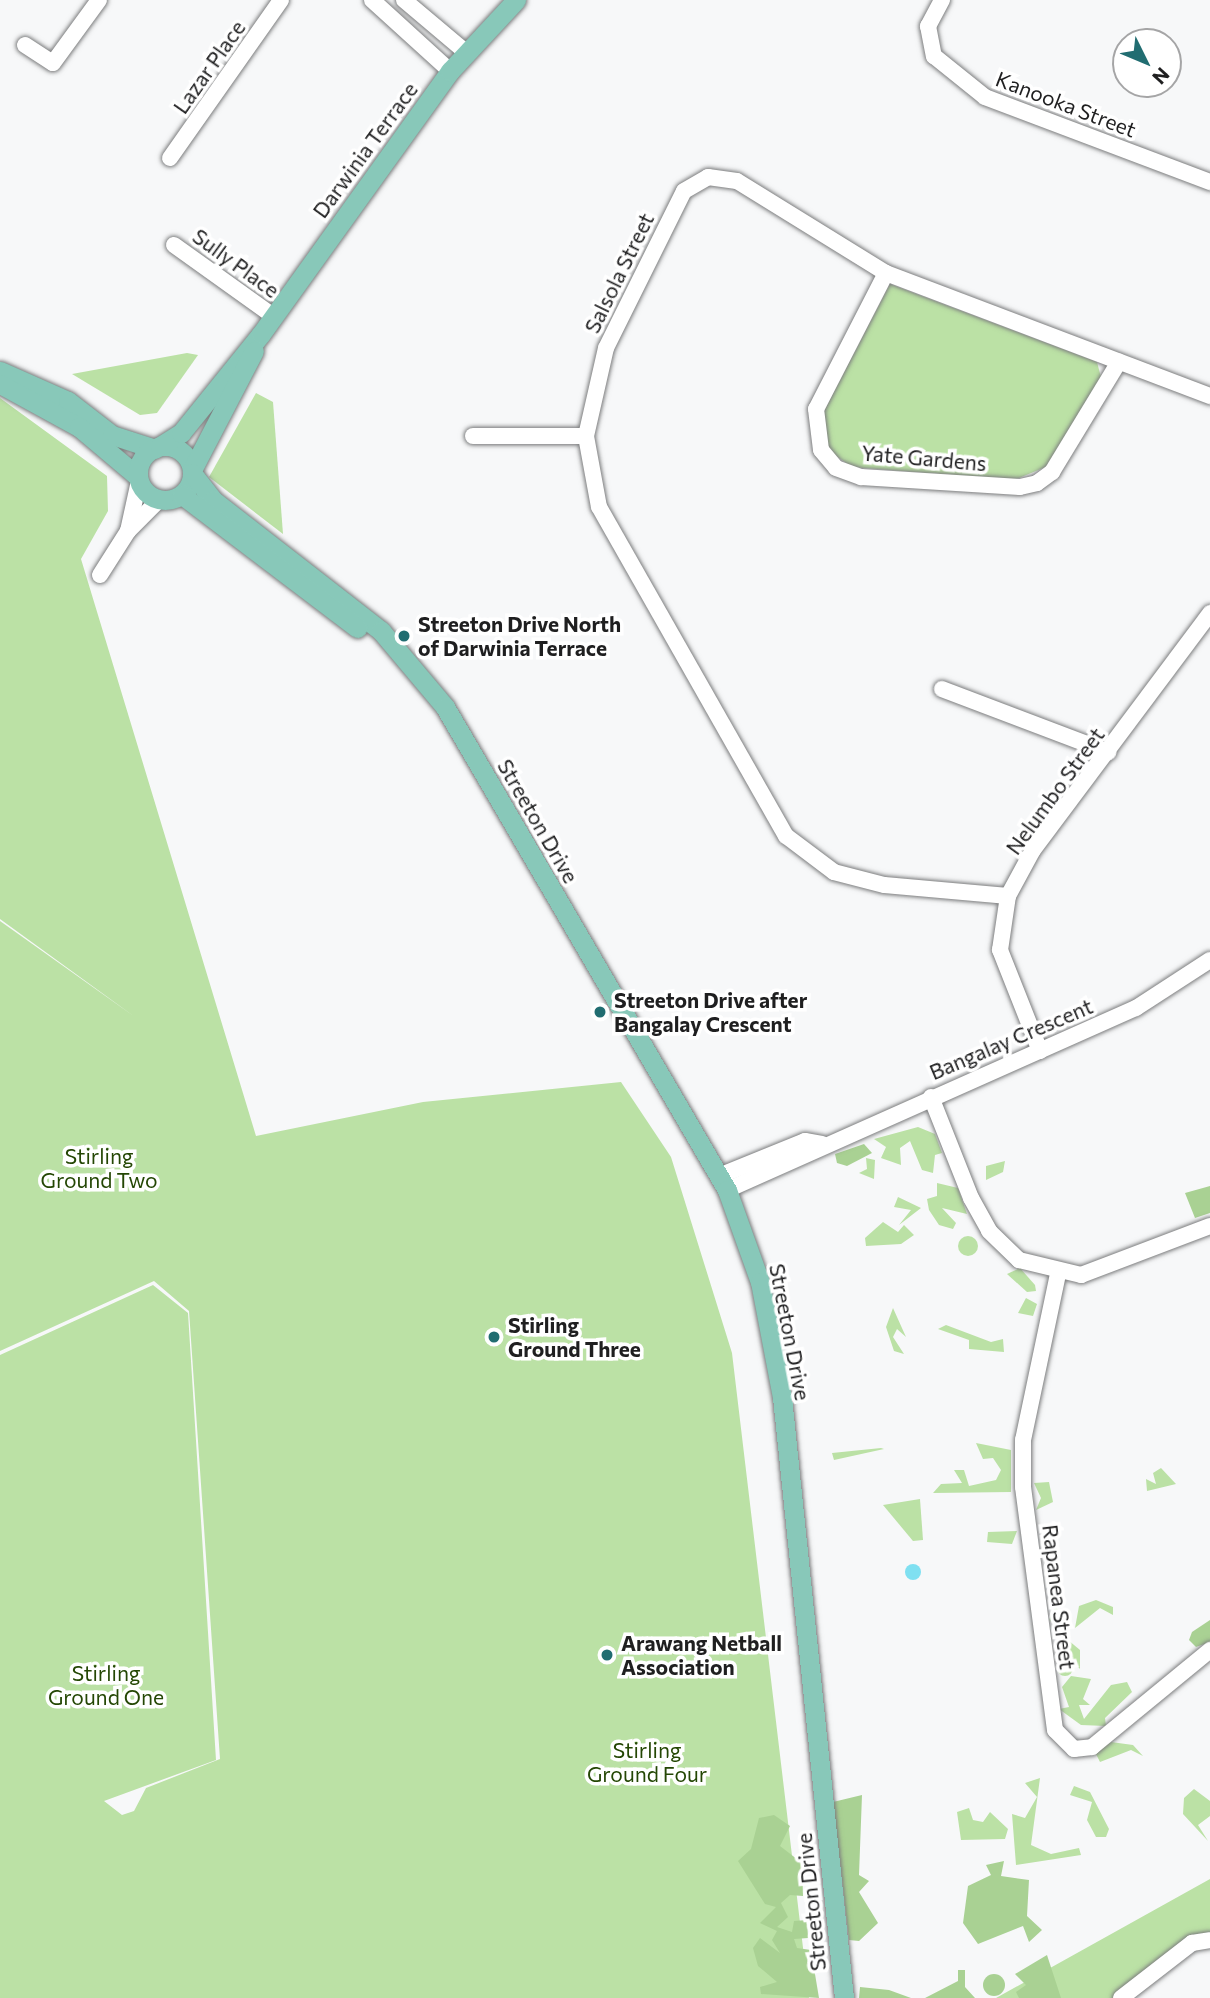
<!DOCTYPE html>
<html>
<head>
<meta charset="utf-8">
<style>
	body { margin:0 }
	#map { position:relative; width:1210px; height:1998px; overflow:hidden; background:#f7f8f9; font-family:Commissioner,sans-serif }
	div>[style] { position:absolute }
	.green>* { inset:0; background:#bbe1a5 }
	.round { border-radius:50% }
	.forest>* { inset:0; background:#a9d193 }
	.water>* { inset:0; background:#7fe0f1 }
	.roads { filter:drop-shadow(0 0 2px #7c7d7e) drop-shadow(0 0 2px #7c7d7e) }
	.minor>* { height:16px; margin:-8px; padding:0 8px; transform-origin:8px; border-radius:8px; background:#fff }
	.major>* { height:19px; margin:-9.5px; padding:0 9.5px; transform-origin:9.5px; border-radius:9.5px; background:#88c8b9 }
	.major>.ring { margin:-9.5px; padding:0; box-sizing:content-box; background:none; border:19px solid #88c8b9; border-radius:50% }
	.dots>* { width:19px; height:19px; translate:-50% -50%; box-sizing:border-box; border:4px solid #fff; border-radius:50% }
	span { translate:-50% -50%; white-space:nowrap; text-align:center; line-height:1.15; -webkit-text-stroke:7px #fff; paint-order:stroke }
	.street-label { font-size:21px; color:#1f1f20 }
	.poi-label { font-size:21px; color:#1f1f20; font-weight:700 }
	.left { translate:0 -50%; text-align:left }
	.park-label { font-size:21px; color:#244704 }
	.north { position:absolute; left:1112px; top:28px; width:70px; height:70px; box-sizing:border-box; background:#fff; border:2px solid #a5a5a6; border-radius:50%; rotate:133deg; font-size:19px; font-weight:700; line-height:28px; text-align:center; color:#1f1f20 }
	.north::after { content:''; display:block; margin:auto; width:24px; height:32px; background:#216d71; clip-path:polygon(50% 0,100% 100%,50% 72%,0 100%) }
</style>
</head>
<body>
<div id="map">
	<div class="green">
		<i style="clip-path:polygon(890px 284px,1097px 362px,1102px 381px,1048px 466px,1014px 480px,852px 467px,832px 453px,822px 435px,822px 415px)"></i>
		<i style="clip-path:polygon(187px 353px,198px 355px,157px 413px,140px 415px,72px 374px)"></i>
		<i style="clip-path:polygon(256px 393px,273px 402px,283px 534px,209px 477px)"></i>
		<i style="clip-path:polygon(0 398px,107px 476px,108px 511px,81px 559px,256px 1136px,423px 1102px,621px 1082px,671px 1157px,732px 1353px,809px 1998px,0 1998px,0 1355px,153px 1285px,188px 1313px,216px 1760px,104px 1801px,122px 1815px,134px 1811px,146px 1788px,220px 1759px,189px 1311px,154px 1281px,0 1351px,0 921px,135px 1017px,0 919px)"></i>
		<i style="clip-path:polygon(918px 1127px,935px 1134px,942px 1153px,935px 1155px,933px 1173px,922px 1170px,910px 1141px,900px 1148px,901px 1165px,881px 1158px,886px 1147px,874px 1139px)"></i>
		<i style="clip-path:polygon(866px 1158px,875px 1160px,874px 1179px,859px 1173px,867px 1169px)"></i>
		<i style="clip-path:polygon(1005px 1161px,1003px 1172px,986px 1180px,986px 1166px)"></i>
		<i style="clip-path:polygon(937px 1183px,958px 1188px,967px 1214px,942px 1208px,956px 1223px,953px 1229px,939px 1225px,929px 1210px,927px 1199px,937px 1196px)"></i>
		<i style="clip-path:polygon(898px 1197px,921px 1208px,899px 1225px,911px 1210px,894px 1207px)"></i>
		<i style="clip-path:polygon(883px 1222px,898px 1232px,904px 1225px,914px 1235px,901px 1244px,866px 1246px,865px 1238px)"></i>
		<i class="round" style="left:958px;top:1236px;width:20px;height:20px"></i>
		<i style="clip-path:polygon(1020px 1268px,1035px 1285px,1036px 1291px,1027px 1292px,1007px 1274px)"></i>
		<i style="clip-path:polygon(1026px 1298px,1037px 1304px,1033px 1316px,1018px 1313px)"></i>
		<i style="clip-path:polygon(893px 1308px,906px 1337px,897px 1329px,893px 1337px,904px 1354px,894px 1351px,886px 1327px)"></i>
		<i style="clip-path:polygon(946px 1325px,991px 1342px,1003px 1339px,1004px 1352px,969px 1349px,969px 1340px,938px 1329px)"></i>
		<i style="clip-path:polygon(976px 1443px,1011px 1450px,1011px 1492px,933px 1493px,941px 1484px,962px 1483px,954px 1470px,964px 1470px,969px 1486px,996px 1480px,1001px 1470px,993px 1458px,983px 1459px)"></i>
		<i style="clip-path:polygon(884px 1449px,834px 1460px,832px 1453px,881px 1448px)"></i>
		<i style="clip-path:polygon(1161px 1468px,1176px 1484px,1147px 1491px,1146px 1479px,1156px 1484px,1153px 1473px)"></i>
		<i style="clip-path:polygon(1049px 1482px,1053px 1502px,1036px 1510px,1041px 1498px,1034px 1483px)"></i>
		<i style="clip-path:polygon(920px 1499px,923px 1540px,913px 1541px,883px 1505px)"></i>
		<i style="clip-path:polygon(1017px 1531px,1012px 1544px,987px 1542px,988px 1532px)"></i>
		<i style="clip-path:polygon(1096px 1600px,1113px 1607px,1113px 1615px,1100px 1608px,1075px 1628px,1079px 1606px)"></i>
		<i style="clip-path:polygon(1055px 1607px,1061px 1612px,1062px 1629px,1049px 1620px)"></i>
		<i style="clip-path:polygon(1068px 1640px,1080px 1650px,1080px 1669px,1062px 1649px)"></i>
		<i class="round" style="left:1057px;top:1660px;width:16px;height:16px"></i>
		<i style="clip-path:polygon(1071px 1676px,1091px 1679px,1083px 1699px,1090px 1705px,1079px 1705px,1084px 1719px,1111px 1685px,1127px 1682px,1132px 1692px,1105px 1718px,1106px 1726px,1081px 1725px,1059px 1709px,1069px 1707px,1062px 1687px)"></i>
		<i style="clip-path:polygon(1111px 1742px,1133px 1745px,1143px 1756px,1131px 1750px,1100px 1762px,1094px 1750px)"></i>
		<i style="clip-path:polygon(1040px 1778px,1031px 1845px,1051px 1854px,1079px 1848px,1081px 1855px,1016px 1865px,1012px 1814px,1025px 1818px,1037px 1797px,1025px 1783px)"></i>
		<i style="clip-path:polygon(1074px 1786px,1090px 1792px,1109px 1829px,1106px 1837px,1096px 1837px,1087px 1820px,1092px 1802px,1070px 1795px)"></i>
		<i style="clip-path:polygon(1194px 1789px,1210px 1801px,1210px 1816px,1198px 1825px,1208px 1841px,1183px 1814px,1184px 1798px)"></i>
		<i style="clip-path:polygon(969px 1808px,973px 1820px,983px 1822px,990px 1812px,1008px 1829px,1005px 1839px,961px 1840px,957px 1812px)"></i>
		<i style="clip-path:polygon(1210px 1879px,1210px 1933px,1188px 1939px,1113px 1998px,996px 1998px)"></i>
	</div>
	<div class="forest">
		<i style="clip-path:polygon(864px 1144px,872px 1153px,847px 1166px,837px 1163px,835px 1154px)"></i>
		<i style="clip-path:polygon(1210px 1186px,1210px 1213px,1195px 1218px,1185px 1193px)"></i>
		<i style="clip-path:polygon(1210px 1620px,1210px 1642px,1196px 1647px,1189px 1640px,1192px 1632px)"></i>
		<i style="clip-path:polygon(862px 1795px,859px 1875px,869px 1881px,859px 1892px,878px 1923px,859px 1941px,849px 1940px,833px 1802px)"></i>
		<i style="clip-path:polygon(774px 1815px,790px 1826px,780px 1846px,802px 1863px,803px 1896px,790px 1895px,781px 1903px,788px 1917px,777px 1927px,792px 1932px,794px 1921px,807px 1920px,808px 1938px,794px 1939px,797px 1948px,811px 1950px,819px 1998px,761px 1994px,760px 1987px,777px 1982px,758px 1966px,753px 1948px,760px 1938px,780px 1953px,772px 1940px,777px 1931px,760px 1923px,776px 1907px,765px 1904px,738px 1861px,751px 1849px,759px 1818px)"></i>
		<i style="clip-path:polygon(1004px 1861px,1001px 1876px,1029px 1880px,1027px 1916px,1042px 1930px,1029px 1942px,1023px 1926px,978px 1944px,963px 1923px,968px 1886px,991px 1875px,986px 1865px)"></i>
		<i style="clip-path:polygon(1047px 1955px,1061px 1998px,1019px 1998px,1016px 1992px,1026px 1985px,1015px 1974px)"></i>
		<i style="clip-path:polygon(958px 1970px,965px 1970px,965px 1987px,975px 1998px,925px 1998px,958px 1981px)"></i>
		<i class="round" style="left:983px;top:1974px;width:22px;height:22px"></i>
		<i style="clip-path:polygon(860px 1987px,889px 1990px,911px 1998px,859px 1998px)"></i>
	</div>
	<div class="water">
		<i class="round" style="left:905px;top:1564px;width:16px;height:16px"></i>
	</div>
	<div class="roads">
		<div class="minor">
			<i style="left:372px;top:0;width:105px;rotate:42.3deg"></i>
			<i style="left:404px;top:0;width:82px;rotate:40.1deg"></i>
			<i style="left:942px;top:0;width:30px;rotate:118deg"></i>
			<i style="left:928px;top:26px;width:31px;rotate:79deg"></i>
			<i style="left:934px;top:56px;width:65px;rotate:38.8deg"></i>
			<i style="left:985px;top:97px;width:241px;rotate:20.7deg"></i>
			<i style="left:25px;top:45px;width:33px;rotate:33deg"></i>
			<i style="left:53px;top:63px;width:78px;rotate:-53.9deg"></i>
			<i style="left:170px;top:158px;width:193px;rotate:-54.9deg"></i>
			<i style="left:174px;top:245px;width:122px;rotate:35.6deg"></i>
			<i style="left:886px;top:273px;width:153px;rotate:117.2deg"></i>
			<i style="left:816px;top:409px;width:41px;rotate:83deg"></i>
			<i style="left:821px;top:450px;width:23px;rotate:50deg"></i>
			<i style="left:836px;top:468px;width:27px;rotate:20deg"></i>
			<i style="left:861px;top:477px;width:159px;rotate:3.6deg"></i>
			<i style="left:1020px;top:487px;width:17px;rotate:-13deg"></i>
			<i style="left:1037px;top:483px;width:19px;rotate:-36deg"></i>
			<i style="left:1052px;top:472px;width:129px;rotate:-58.7deg"></i>
			<i style="left:473px;top:436px;width:113px"></i>
			<i style="left:128px;top:531px;width:51px;rotate:-77.6deg"></i>
			<i style="left:100px;top:575px;width:52px;rotate:-57.5deg"></i>
			<i style="left:128px;top:531px;width:44px;rotate:-45deg"></i>
			<i style="left:942px;top:689px;width:178px;rotate:20.8deg"></i>
			<i style="left:1008px;top:896px;width:124px;rotate:-174.9deg"></i>
			<i style="left:884px;top:885px;width:52px;rotate:-165.4deg"></i>
			<i style="left:834px;top:872px;width:60px;rotate:-143.1deg"></i>
			<i style="left:786px;top:836px;width:378px;rotate:-119.6deg"></i>
			<i style="left:599px;top:507px;width:72px;rotate:-100.4deg"></i>
			<i style="left:586px;top:436px;width:90px;rotate:-77.2deg"></i>
			<i style="left:606px;top:348px;width:175px;rotate:-63.6deg"></i>
			<i style="left:684px;top:191px;width:28px;rotate:-30deg"></i>
			<i style="left:708px;top:177px;width:29px;rotate:8deg"></i>
			<i style="left:737px;top:181px;width:175px;rotate:31.7deg"></i>
			<i style="left:886px;top:273px;width:347px;rotate:20.8deg"></i>
			<i style="left:1040px;top:1051px;width:109px;rotate:-111.6deg"></i>
			<i style="left:1000px;top:950px;width:55px;rotate:-81.6deg"></i>
			<i style="left:1008px;top:896px;width:52px;rotate:-61.5deg"></i>
			<i style="left:1033px;top:850px;width:296px;rotate:-53.2deg"></i>
			<i style="left:931px;top:1097px;width:109px;rotate:68.4deg"></i>
			<i style="left:971px;top:1198px;width:38px;rotate:61deg"></i>
			<i style="left:989px;top:1231px;width:42px;rotate:44deg"></i>
			<i style="left:1019px;top:1260px;width:64px;rotate:13.6deg"></i>
			<i style="left:1081px;top:1275px;width:138px;rotate:-20.8deg"></i>
			<i style="left:719px;top:1176px;width:93px;rotate:-22.1deg"></i>
			<i style="left:805px;top:1141px;width:17px;rotate:10deg"></i>
			<i style="left:727px;top:1190px;width:448px;rotate:-24deg"></i>
			<i style="left:1136px;top:1008px;width:88px;rotate:-33deg"></i>
			<i style="left:1058px;top:1274px;width:170px;rotate:101.9deg"></i>
			<i style="left:1023px;top:1440px;width:47px;rotate:90deg"></i>
			<i style="left:1023px;top:1487px;width:245px;rotate:82.5deg"></i>
			<i style="left:1055px;top:1730px;width:27px;rotate:45deg"></i>
			<i style="left:1074px;top:1749px;width:18px;rotate:-6deg"></i>
			<i style="left:1092px;top:1747px;width:153px;rotate:-39.4deg"></i>
			<i style="left:1121px;top:1998px;width:90px;rotate:-37.8deg"></i>
			<i style="left:1192px;top:1943px;width:18px;rotate:-9deg"></i>
		</div>
		<div class="major">
			<i style="left:0;top:371px;width:74px;rotate:23.8deg"></i>
			<i style="left:68px;top:401px;width:56px;rotate:37.7deg"></i>
			<i style="left:112px;top:435px;width:45px;rotate:18deg"></i>
			<i style="left:0;top:384px;width:90px;rotate:28.6deg"></i>
			<i style="left:79px;top:427px;width:76px;rotate:40.2deg"></i>
			<i class="ring" style="left:138px;top:446px;width:35px;height:35px"></i>
			<i style="left:160px;top:446px;width:25px;rotate:-32deg"></i>
			<i style="left:181px;top:433px;width:127px;rotate:-51.1deg"></i>
			<i style="left:261px;top:334px;width:324px;rotate:-54.3deg"></i>
			<i style="left:450px;top:71px;width:97px;rotate:-47.1deg"></i>
			<i style="left:192px;top:470px;width:134px;rotate:-62.5deg"></i>
			<i style="left:192px;top:473px;width:34px;rotate:52deg"></i>
			<i style="left:213px;top:500px;width:213px;rotate:37.9deg"></i>
			<i style="left:381px;top:631px;width:99px;rotate:49.9deg"></i>
			<i style="left:445px;top:707px;width:559px;rotate:59.72deg"></i>
			<i style="left:727px;top:1190px;width:98px;rotate:70.3deg"></i>
			<i style="left:760px;top:1282px;width:117px;rotate:79.2deg"></i>
			<i style="left:782px;top:1397px;width:604px;rotate:84.11deg"></i>
			<i style="left:182px;top:495px;width:220px;rotate:37.2deg"></i>
		</div>
	</div>
	<div class="dots">
		<i style="left:404px;top:636px;background:#216d71"></i>
		<i style="left:600px;top:1012px;background:#216d71"></i>
		<i style="left:494px;top:1337px;background:#216d71"></i>
		<i style="left:607px;top:1655px;background:#216d71"></i>
	</div>
	<div class="street-label">
		<span style="left:209px;top:67px;rotate:-55deg">Lazar Place</span>
		<span style="left:1066px;top:104px;rotate:21deg">Kanooka Street</span>
		<span style="left:365px;top:150px;rotate:-54deg">Darwinia Terrace</span>
		<span style="left:236px;top:263px;rotate:36deg">Sully Place</span>
		<span style="left:619px;top:273px;rotate:-64deg">Salsola Street</span>
		<span style="left:924px;top:458px;rotate:5deg">Yate Gardens</span>
		<span style="left:1055px;top:791px;rotate:-54deg">Nelumbo Street</span>
		<span style="left:538px;top:821px;rotate:60deg">Streeton Drive</span>
		<span style="left:1011px;top:1039px;rotate:-23deg">Bangalay Crescent</span>
		<span style="left:790px;top:1332px;rotate:79deg">Streeton Drive</span>
		<span style="left:1059px;top:1597px;rotate:83deg">Rapanea Street</span>
		<span style="left:811px;top:1902px;rotate:-96deg">Streeton Drive</span>
	</div>
	<div class="poi-label">
		<span class="left" style="left:418px;top:636px">Streeton Drive North<br>of Darwinia Terrace</span>
		<span class="left" style="left:614px;top:1012px">Streeton Drive after<br>Bangalay Crescent</span>
		<span class="left" style="left:508px;top:1337px">Stirling<br>Ground Three</span>
		<span class="left" style="left:621px;top:1655px">Arawang Netball<br>Association</span>
	</div>
	<div class="park-label">
		<span style="left:99px;top:1168px">Stirling<br>Ground Two</span>
		<span style="left:106px;top:1685px">Stirling<br>Ground One</span>
		<span style="left:647px;top:1762px">Stirling<br>Ground Four</span>
	</div>
	<div class="north">N</div>
</div>
</body>
</html>
